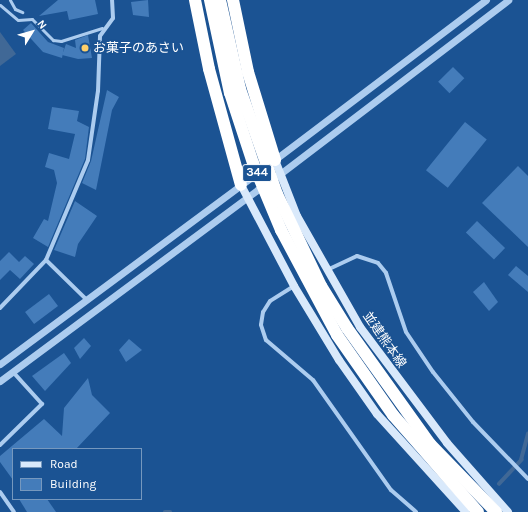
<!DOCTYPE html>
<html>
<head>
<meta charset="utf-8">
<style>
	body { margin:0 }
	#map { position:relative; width:528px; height:512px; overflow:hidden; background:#1b5393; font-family:Karla,"Noto Sans JP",sans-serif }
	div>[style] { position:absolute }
	.water>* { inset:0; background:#406896 }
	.stream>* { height:3.5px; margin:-1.75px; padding:0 1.75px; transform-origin:1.75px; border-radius:1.75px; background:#406896 }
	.building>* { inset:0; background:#447cba; transform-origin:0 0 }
	.service>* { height:3px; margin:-1.5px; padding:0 1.5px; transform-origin:1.5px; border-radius:1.5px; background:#acccef }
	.minor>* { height:4px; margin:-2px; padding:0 2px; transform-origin:2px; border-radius:2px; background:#acccef }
	.tertiary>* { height:7px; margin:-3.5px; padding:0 3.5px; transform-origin:3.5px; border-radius:3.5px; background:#acccef }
	.secondary>* { height:8px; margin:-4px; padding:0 4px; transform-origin:4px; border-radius:4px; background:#d9e9fb }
	.motorway>* { height:12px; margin:-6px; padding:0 6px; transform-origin:6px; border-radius:6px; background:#fff }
	.motorway-bridge>* { height:12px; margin:-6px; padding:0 6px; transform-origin:6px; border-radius:6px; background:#fff }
	.dots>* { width:11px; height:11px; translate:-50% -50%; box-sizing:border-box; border:2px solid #1b5393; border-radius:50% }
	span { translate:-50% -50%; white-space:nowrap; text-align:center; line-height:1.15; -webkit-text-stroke:3.5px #1b5393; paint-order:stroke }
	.shield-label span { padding:1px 3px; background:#1b5393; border:1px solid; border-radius:3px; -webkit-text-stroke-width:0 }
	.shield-label { font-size:12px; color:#fff; font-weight:700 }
	.poi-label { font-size:13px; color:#fff }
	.left { translate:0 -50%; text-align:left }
	.street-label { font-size:13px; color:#fff }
	.legend { position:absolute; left:12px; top:448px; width:130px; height:52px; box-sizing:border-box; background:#1b5393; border:1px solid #7698be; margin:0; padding:5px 7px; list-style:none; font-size:12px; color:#fff }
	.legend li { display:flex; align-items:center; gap:8px; height:20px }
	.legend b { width:20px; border:1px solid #7698be }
	.north { position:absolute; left:12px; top:12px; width:40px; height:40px; -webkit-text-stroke:3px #1b5393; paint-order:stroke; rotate:53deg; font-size:11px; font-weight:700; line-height:16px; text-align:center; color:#fff }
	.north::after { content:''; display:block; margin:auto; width:14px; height:18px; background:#fff; clip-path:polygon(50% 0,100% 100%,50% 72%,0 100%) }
</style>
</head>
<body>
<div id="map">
	<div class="water">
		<i style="clip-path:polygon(0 32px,16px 54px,0 66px)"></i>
	</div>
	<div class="stream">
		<i style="left:499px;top:484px;width:33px;rotate:-47deg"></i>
		<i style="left:521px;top:460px;width:27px;rotate:-75deg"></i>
		<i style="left:165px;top:512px;width:5px"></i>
	</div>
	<div class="building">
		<i style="clip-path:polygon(58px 0,95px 0,98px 14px,69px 20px,67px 11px,39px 16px)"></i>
		<i style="clip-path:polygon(148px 0,149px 17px,133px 15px,131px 2px)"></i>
		<i style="clip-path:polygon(31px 23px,48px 42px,64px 48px,62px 58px,43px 52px,23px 30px)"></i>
		<i style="clip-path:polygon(88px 35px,92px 58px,78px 59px,62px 55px,66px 44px,76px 48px,75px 40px)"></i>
		<i style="left:453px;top:67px;width:16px;height:21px;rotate:45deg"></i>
		<i style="clip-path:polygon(107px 90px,119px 97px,112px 110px,96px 190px,82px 183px,91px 161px)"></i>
		<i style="clip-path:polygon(52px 107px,79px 111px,77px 121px,89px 127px,85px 159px,48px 247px,33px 238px,44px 219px,48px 221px,57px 183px,54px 170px,45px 167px,49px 153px,69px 159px,75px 134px,48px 129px)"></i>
		<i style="left:465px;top:122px;width:28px;height:62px;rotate:39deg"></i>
		<i style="clip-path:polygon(518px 166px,528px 176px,528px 247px,482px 203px)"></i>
		<i style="clip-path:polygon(75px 201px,97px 216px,78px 244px,75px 257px,54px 250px)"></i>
		<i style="left:477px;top:221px;width:39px;height:16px;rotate:44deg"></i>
		<i style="clip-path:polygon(9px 252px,19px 262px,25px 256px,34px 264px,20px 279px,10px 270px,0 280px,0 261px)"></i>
		<i style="clip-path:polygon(516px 266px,528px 276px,528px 292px,508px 275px)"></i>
		<i style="clip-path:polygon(484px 282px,498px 302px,489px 311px,473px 292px)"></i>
		<i style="left:49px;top:294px;width:15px;height:30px;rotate:53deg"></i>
		<i style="clip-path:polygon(84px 338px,91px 346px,80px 359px,74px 348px)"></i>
		<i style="clip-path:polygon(129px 339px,142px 350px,126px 362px,119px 350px)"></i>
		<i style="clip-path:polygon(64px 353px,71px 363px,45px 391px,32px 376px)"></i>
		<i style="clip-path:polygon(88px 378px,92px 395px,110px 413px,76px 449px,13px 449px,13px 480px,0 462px,0 456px,44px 419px,62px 436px,64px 408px)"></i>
		<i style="clip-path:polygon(19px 499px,47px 499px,56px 512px,27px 512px)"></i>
	</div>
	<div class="service">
		<i style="left:10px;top:0;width:10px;rotate:61deg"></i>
		<i style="left:15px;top:9px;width:8px;rotate:23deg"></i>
		<i style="left:0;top:5px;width:23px;rotate:40deg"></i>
		<i style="left:18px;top:20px;width:14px;rotate:-4deg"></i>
		<i style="left:32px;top:19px;width:30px;rotate:45deg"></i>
		<i style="left:53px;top:40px;width:8px;rotate:7deg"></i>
		<i style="left:61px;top:41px;width:43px;rotate:-17.6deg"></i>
	</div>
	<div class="minor">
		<i style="left:46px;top:260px;width:57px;rotate:44.3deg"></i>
		<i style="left:327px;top:270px;width:33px;rotate:-25deg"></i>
		<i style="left:357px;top:256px;width:22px;rotate:18deg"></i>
		<i style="left:378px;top:263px;width:13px;rotate:51deg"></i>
		<i style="left:386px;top:273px;width:62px;rotate:71.3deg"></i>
		<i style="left:406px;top:332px;width:48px;rotate:56deg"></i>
		<i style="left:433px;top:372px;width:64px;rotate:51.3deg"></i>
		<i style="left:473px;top:422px;width:79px;rotate:46deg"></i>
		<i style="left:294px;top:286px;width:28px;rotate:148deg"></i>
		<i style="left:270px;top:301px;width:13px;rotate:122deg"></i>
		<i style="left:263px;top:312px;width:13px;rotate:99deg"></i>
		<i style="left:261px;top:325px;width:16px;rotate:72deg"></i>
		<i style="left:266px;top:340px;width:62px;rotate:40.4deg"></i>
		<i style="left:313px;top:380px;width:135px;rotate:54.7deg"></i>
		<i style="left:391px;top:490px;width:33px;rotate:41deg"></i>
		<i style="left:0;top:308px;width:66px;rotate:-46.2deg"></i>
		<i style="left:46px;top:260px;width:108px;rotate:-67.2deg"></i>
		<i style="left:88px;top:160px;width:70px;rotate:-81.8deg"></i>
		<i style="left:98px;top:91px;width:55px;rotate:-87.9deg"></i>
		<i style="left:100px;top:36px;width:22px;rotate:-54deg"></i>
		<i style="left:113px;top:18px;width:18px;rotate:-93deg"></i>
		<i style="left:0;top:445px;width:59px;rotate:-44.3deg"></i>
		<i style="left:42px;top:404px;width:43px;rotate:-132.2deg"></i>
		<i style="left:0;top:492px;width:24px;rotate:55deg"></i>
	</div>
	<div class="tertiary">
		<i style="left:273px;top:161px;width:267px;rotate:-37.1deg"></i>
		<i style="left:276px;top:177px;width:292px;rotate:-37.3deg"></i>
		<i style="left:0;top:364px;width:324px;rotate:-36.6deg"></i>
		<i style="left:0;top:381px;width:329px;rotate:-36.6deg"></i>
	</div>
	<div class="secondary">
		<i style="left:275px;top:160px;width:60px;rotate:68.6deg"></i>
		<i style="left:297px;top:216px;width:128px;rotate:60.4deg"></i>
		<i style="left:360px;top:327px;width:145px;rotate:53.1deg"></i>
		<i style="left:447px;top:443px;width:92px;rotate:48.5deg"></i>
		<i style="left:241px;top:185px;width:114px;rotate:62.3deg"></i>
		<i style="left:294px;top:286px;width:87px;rotate:58.7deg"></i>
		<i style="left:339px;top:360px;width:66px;rotate:54.9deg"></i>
		<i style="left:377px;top:414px;width:132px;rotate:47.8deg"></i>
	</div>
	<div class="motorway">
		<i style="left:195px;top:0;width:70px;rotate:78.5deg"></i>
		<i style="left:209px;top:69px;width:120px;rotate:74.6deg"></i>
		<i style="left:233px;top:0;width:74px;rotate:78.2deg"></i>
		<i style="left:248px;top:72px;width:92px;rotate:72.9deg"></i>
		<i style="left:347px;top:328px;width:143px;rotate:54.4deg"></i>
		<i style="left:430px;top:444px;width:95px;rotate:45.9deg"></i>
		<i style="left:337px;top:335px;width:98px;rotate:55deg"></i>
		<i style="left:393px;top:415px;width:129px;rotate:48.8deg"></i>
	</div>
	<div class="motorway-bridge">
		<i style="left:210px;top:0;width:95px;rotate:77.9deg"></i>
		<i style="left:230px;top:93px;width:74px;rotate:71.8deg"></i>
		<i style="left:253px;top:163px;width:73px;rotate:67.3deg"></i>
		<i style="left:281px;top:230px;width:119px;rotate:61.9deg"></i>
		<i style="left:220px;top:0;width:91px;rotate:77.3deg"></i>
		<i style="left:240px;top:89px;width:111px;rotate:70.6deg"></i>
		<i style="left:277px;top:194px;width:102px;rotate:64.4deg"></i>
		<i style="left:321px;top:286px;width:49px;rotate:58.2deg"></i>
	</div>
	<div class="dots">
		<i style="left:85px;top:48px;background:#ffd06a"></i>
	</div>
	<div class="shield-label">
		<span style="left:257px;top:173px">344</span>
	</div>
	<div class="poi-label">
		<span class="left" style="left:93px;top:48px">お菓子のあさい</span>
	</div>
	<div class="street-label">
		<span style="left:384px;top:340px;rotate:55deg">並建熊本線</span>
	</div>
	<ul class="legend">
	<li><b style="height:5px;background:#d9e9fb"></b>Road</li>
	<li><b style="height:11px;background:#447cba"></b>Building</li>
	</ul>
	<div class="north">N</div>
</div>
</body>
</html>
